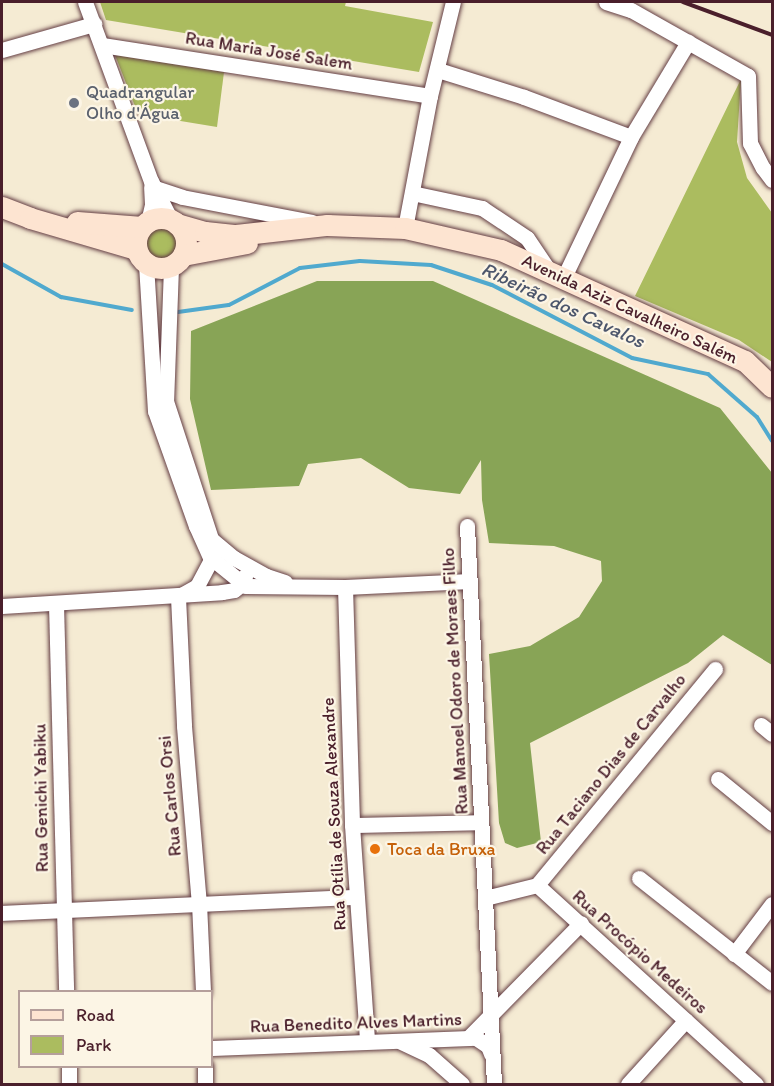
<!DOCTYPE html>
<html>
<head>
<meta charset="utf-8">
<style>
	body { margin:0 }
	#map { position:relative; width:774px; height:1086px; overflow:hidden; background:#f5ebd3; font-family:Itim,sans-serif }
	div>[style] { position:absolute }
	.green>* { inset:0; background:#abbc5f }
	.round { border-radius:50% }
	.forest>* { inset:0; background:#88a456 }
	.stream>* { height:4px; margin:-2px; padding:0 2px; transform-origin:2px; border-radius:2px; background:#50a9ce }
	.roads { filter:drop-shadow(0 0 2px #643e44) drop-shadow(0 0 2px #643e44) }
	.street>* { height:15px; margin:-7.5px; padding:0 7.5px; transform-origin:7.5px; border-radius:7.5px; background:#fff }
	.secondary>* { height:21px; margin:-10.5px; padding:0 10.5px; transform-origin:10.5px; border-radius:10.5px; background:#fde4d1 }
	.secondary>.ring { margin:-10.5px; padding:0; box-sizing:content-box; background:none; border:21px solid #fde4d1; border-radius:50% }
	.rail>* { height:4px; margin:-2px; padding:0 2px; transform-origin:2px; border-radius:2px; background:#4a1f2b }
	.dots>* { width:16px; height:16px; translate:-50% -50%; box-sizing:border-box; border:3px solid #fcf5e5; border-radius:50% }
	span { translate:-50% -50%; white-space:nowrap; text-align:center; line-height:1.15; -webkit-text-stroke:4.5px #fcf5e5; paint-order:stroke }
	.street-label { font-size:18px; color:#4a1f2b }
	.worship-label { font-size:18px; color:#5b616d }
	.left { translate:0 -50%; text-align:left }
	.food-label { font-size:18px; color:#c56008 }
	.water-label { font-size:20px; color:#4c566c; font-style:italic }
	.frame { position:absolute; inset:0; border:3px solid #4a1f2b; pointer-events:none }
	.legend { position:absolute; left:18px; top:990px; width:195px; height:78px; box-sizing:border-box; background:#fcf5e5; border:2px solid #b59f9b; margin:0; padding:8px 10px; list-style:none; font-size:18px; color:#4a1f2b }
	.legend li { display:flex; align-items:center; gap:12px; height:30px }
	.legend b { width:30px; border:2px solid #b59f9b }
</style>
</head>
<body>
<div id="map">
	<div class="green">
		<i style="clip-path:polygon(100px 2px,346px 2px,345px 6px,433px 22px,419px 72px,106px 20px)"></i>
		<i style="clip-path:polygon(115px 55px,224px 72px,217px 127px,138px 114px)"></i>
		<i style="clip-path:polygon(741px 79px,737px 142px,747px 178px,772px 213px,772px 362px,739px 340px,635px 296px)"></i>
		<i class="round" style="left:141px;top:223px;width:40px;height:40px"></i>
	</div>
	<div class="forest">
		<i style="clip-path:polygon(317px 281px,433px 281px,720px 408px,772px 473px,772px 665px,723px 635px,688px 663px,530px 743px,541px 842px,517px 848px,505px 843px,499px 823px,489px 654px,530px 646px,579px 617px,602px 581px,601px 561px,554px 546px,489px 543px,482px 500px,481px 460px,460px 494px,409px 488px,361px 458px,308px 464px,299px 486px,211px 490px,190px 399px,191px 331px)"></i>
	</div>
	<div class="stream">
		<i style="left:2px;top:264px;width:68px;rotate:29.2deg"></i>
		<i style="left:61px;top:297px;width:72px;rotate:10.4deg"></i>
		<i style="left:178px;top:312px;width:51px;rotate:-7.8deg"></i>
		<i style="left:229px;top:305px;width:80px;rotate:-27.5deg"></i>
		<i style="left:300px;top:268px;width:60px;rotate:-6.7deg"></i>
		<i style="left:360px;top:261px;width:71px;rotate:3.2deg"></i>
		<i style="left:431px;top:265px;width:64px;rotate:18.2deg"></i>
		<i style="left:492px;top:285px;width:158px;rotate:27.5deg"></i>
		<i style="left:632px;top:358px;width:78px;rotate:11.9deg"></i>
		<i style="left:708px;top:374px;width:65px;rotate:41.3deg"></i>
		<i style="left:757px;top:417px;width:28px;rotate:58deg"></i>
	</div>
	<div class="roads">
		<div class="street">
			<i style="left:85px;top:2px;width:191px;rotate:69.8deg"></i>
			<i style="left:151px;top:181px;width:44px;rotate:62.9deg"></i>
			<i style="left:606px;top:2px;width:26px;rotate:18deg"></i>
			<i style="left:631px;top:10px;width:134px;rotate:29.4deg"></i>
			<i style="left:748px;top:76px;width:67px;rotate:88.3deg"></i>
			<i style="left:750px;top:143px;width:28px;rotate:63deg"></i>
			<i style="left:763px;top:168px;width:15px;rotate:53deg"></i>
			<i style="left:102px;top:45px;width:332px;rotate:8.8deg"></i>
			<i style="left:2px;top:50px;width:96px;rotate:-15.8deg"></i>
			<i style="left:438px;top:70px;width:90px;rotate:17.4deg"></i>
			<i style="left:524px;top:97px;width:114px;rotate:20.5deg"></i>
			<i style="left:155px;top:188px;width:28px;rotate:18deg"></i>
			<i style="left:182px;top:197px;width:132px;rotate:10.9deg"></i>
			<i style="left:412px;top:193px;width:72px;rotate:12.1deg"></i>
			<i style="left:482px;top:208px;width:54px;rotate:33.7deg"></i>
			<i style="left:527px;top:238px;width:40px;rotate:56deg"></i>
			<i style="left:148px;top:222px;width:18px;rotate:-77deg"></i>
			<i style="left:152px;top:204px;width:17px;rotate:-93deg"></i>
			<i style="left:405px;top:228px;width:134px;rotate:-79.3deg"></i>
			<i style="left:430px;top:96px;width:97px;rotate:-76.3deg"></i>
			<i style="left:146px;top:264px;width:147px;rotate:86.5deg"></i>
			<i style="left:155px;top:411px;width:122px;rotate:70.4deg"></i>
			<i style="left:196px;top:526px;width:34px;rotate:66deg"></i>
			<i style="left:210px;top:557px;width:46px;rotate:38.9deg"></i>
			<i style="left:246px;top:586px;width:99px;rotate:0.6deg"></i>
			<i style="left:345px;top:587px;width:125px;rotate:-2.7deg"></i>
			<i style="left:171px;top:267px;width:134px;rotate:92.1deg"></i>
			<i style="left:166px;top:401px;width:145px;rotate:71.9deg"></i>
			<i style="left:211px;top:539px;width:30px;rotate:40deg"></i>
			<i style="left:234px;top:558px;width:37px;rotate:29deg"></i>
			<i style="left:266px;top:576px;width:20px;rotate:18deg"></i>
			<i style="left:564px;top:277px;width:155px;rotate:-64.4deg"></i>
			<i style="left:631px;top:137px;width:111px;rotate:-59deg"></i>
			<i style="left:467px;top:526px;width:559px;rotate:87.23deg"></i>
			<i style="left:345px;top:587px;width:238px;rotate:88.3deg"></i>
			<i style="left:352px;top:825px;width:216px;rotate:86deg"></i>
			<i style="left:181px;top:595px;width:18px;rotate:-29deg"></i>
			<i style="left:197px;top:586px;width:38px;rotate:-62deg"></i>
			<i style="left:178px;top:597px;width:129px;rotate:87.3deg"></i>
			<i style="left:184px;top:726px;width:178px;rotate:85.2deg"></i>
			<i style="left:199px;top:903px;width:89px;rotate:87.4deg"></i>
			<i style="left:56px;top:604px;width:388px;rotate:88.5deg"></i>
			<i style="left:2px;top:606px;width:220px;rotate:-3.6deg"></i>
			<i style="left:222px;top:592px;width:12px;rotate:-9deg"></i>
			<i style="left:234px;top:590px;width:10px;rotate:-37deg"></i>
			<i style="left:242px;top:584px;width:9px;rotate:-69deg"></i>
			<i style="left:761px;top:725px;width:14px;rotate:39deg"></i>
			<i style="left:718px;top:779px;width:70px;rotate:39.2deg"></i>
			<i style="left:352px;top:825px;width:129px;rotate:-1.3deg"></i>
			<i style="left:639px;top:878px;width:169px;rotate:38.3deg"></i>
			<i style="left:537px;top:885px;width:280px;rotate:-50.5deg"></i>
			<i style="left:485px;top:898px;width:54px;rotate:-14deg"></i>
			<i style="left:537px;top:885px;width:296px;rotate:42.3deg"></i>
			<i style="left:2px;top:913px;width:354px;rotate:-2.6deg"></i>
			<i style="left:734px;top:954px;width:63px;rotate:-52.8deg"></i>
			<i style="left:468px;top:1038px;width:161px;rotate:-45.5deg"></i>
			<i style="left:401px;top:1042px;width:31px;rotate:25deg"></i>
			<i style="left:429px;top:1055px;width:44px;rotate:41.3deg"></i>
			<i style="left:212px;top:1048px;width:264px;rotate:-2.2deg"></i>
			<i style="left:476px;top:1038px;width:14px;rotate:34deg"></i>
			<i style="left:488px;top:1046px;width:9px;rotate:69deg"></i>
			<i style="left:69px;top:1066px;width:18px;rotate:90deg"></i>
			<i style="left:205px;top:1066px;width:18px;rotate:90deg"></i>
			<i style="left:628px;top:1084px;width:86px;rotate:-47.8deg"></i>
		</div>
		<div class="secondary">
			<i style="left:2px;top:207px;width:30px;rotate:21deg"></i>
			<i style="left:30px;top:218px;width:110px;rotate:16.3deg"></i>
			<i class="ring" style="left:136px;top:218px;width:29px;height:29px"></i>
			<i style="left:77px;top:222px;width:65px;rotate:4.4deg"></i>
			<i style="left:177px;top:224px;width:29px;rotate:16deg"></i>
			<i style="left:205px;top:232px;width:31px;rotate:6deg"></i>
			<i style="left:236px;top:235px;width:92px;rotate:-6.3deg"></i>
			<i style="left:327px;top:225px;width:78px;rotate:2.2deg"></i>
			<i style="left:405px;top:228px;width:98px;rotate:12.9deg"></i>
			<i style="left:501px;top:250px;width:268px;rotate:24.5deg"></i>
			<i style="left:745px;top:361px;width:37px;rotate:44deg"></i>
			<i style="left:183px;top:255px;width:65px;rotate:-10.6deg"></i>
		</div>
	</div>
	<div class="rail">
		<i style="left:683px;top:2px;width:95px;rotate:20.3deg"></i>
	</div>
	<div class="dots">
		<i style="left:74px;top:103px;background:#6b7280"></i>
		<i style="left:375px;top:849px;background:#e8710a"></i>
	</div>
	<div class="street-label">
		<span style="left:269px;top:51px;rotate:9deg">Rua Maria José Salem</span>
		<span style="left:630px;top:309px;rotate:25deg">Avenida Aziz Cavalheiro Salém</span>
		<span style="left:455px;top:681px;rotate:-93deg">Rua Manoel Odoro de Moraes Filho</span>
		<span style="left:611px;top:764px;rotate:-51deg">Rua Taciano Dias de Carvalho</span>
		<span style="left:170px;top:796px;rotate:-95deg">Rua Carlos Orsi</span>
		<span style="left:41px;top:798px;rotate:-91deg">Rua Genichi Yabiku</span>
		<span style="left:334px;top:814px;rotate:-93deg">Rua Otília de Souza Alexandre</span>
		<span style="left:640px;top:952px;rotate:42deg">Rua Procópio Medeiros</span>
		<span style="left:356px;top:1023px;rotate:-2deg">Rua Benedito Alves Martins</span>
	</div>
	<div class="worship-label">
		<span class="left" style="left:86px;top:103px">Quadrangular<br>Olho d'Água</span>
	</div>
	<div class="food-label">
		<span class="left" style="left:387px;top:849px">Toca da Bruxa</span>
	</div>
	<div class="water-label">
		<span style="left:563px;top:305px;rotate:25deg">Ribeirão dos Cavalos</span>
	</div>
	<div class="frame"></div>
	<ul class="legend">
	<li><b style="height:8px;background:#fde4d1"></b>Road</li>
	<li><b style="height:16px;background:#abbc5f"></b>Park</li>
	</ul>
</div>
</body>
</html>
